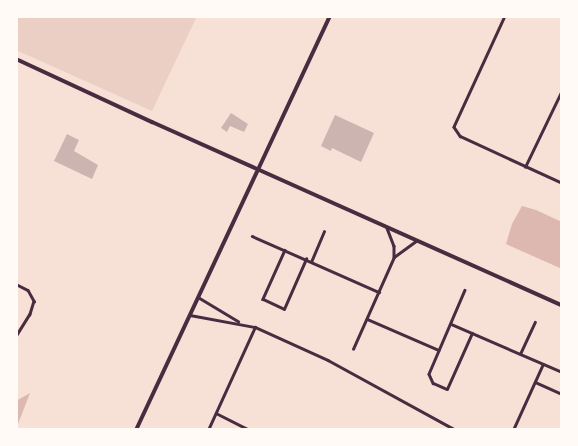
<!DOCTYPE html>
<html>
<head>
<meta charset="utf-8">
<style>
	body { margin:0 }
	#map { position:relative; width:578px; height:446px; overflow:hidden; background:#f7e1d7; font-family:Lato,sans-serif }
	div>[style] { position:absolute }
	.green>* { inset:0; background:#ebcfc5 }
	.water>* { inset:0; background:#dcb8b0 }
	.building>* { inset:0; background:#ccb4b1 }
	.minor>* { height:2.5px; margin:-1.25px; padding:0 1.25px; transform-origin:1.25px; border-radius:1.25px; background:#4a2c40 }
	.secondary>* { height:4px; margin:-2px; padding:0 2px; transform-origin:2px; border-radius:2px; background:#4a2c40 }
	span { translate:-50% -50%; white-space:nowrap; text-align:center; line-height:1.15; -webkit-text-stroke:4px #fffaf5; paint-order:stroke }
	.frame { position:absolute; inset:0; border:18px solid #fffaf5; pointer-events:none }
</style>
</head>
<body>
<div id="map">
	<div class="green">
		<i style="clip-path:polygon(16px 16px,197px 16px,152px 111px,16px 50px)"></i>
	</div>
	<div class="water">
		<i style="clip-path:polygon(522px 206px,536px 210px,562px 222px,562px 269px,506px 244px,512px 224px)"></i>
		<i style="clip-path:polygon(30px 393px,16px 429px,16px 401px)"></i>
	</div>
	<div class="building">
		<i style="clip-path:polygon(231px 113px,248px 124px,244px 132px,230px 126px,227px 132px,221px 128px)"></i>
		<i style="clip-path:polygon(335px 115px,374px 133px,361px 162px,332px 148px,331px 151px,321px 146px)"></i>
		<i style="clip-path:polygon(67px 134px,79px 140px,74px 151px,98px 165px,92px 179px,54px 161px)"></i>
	</div>
	<div class="minor">
		<i style="left:505px;top:16px;width:122px;rotate:114.7deg"></i>
		<i style="left:454px;top:127px;width:11px;rotate:56deg"></i>
		<i style="left:460px;top:136px;width:112px;rotate:24.7deg"></i>
		<i style="left:525px;top:167px;width:85px;rotate:-64.3deg"></i>
		<i style="left:387px;top:228px;width:19px;rotate:69deg"></i>
		<i style="left:394px;top:246px;width:11px;rotate:90deg"></i>
		<i style="left:252px;top:236px;width:139px;rotate:23.8deg"></i>
		<i style="left:285px;top:250px;width:54px;rotate:114.2deg"></i>
		<i style="left:263px;top:299px;width:23px;rotate:25deg"></i>
		<i style="left:284px;top:309px;width:55px;rotate:-66.3deg"></i>
		<i style="left:311px;top:262px;width:33px;rotate:-67deg"></i>
		<i style="left:16px;top:284px;width:13px;rotate:27deg"></i>
		<i style="left:28px;top:290px;width:13px;rotate:61deg"></i>
		<i style="left:34px;top:301px;width:14px;rotate:107deg"></i>
		<i style="left:30px;top:314px;width:26px;rotate:122deg"></i>
		<i style="left:465px;top:290px;width:91px;rotate:113.2deg"></i>
		<i style="left:429px;top:374px;width:10px;rotate:66deg"></i>
		<i style="left:433px;top:383px;width:15px;rotate:23deg"></i>
		<i style="left:447px;top:389px;width:61px;rotate:-65.9deg"></i>
		<i style="left:198px;top:297px;width:47px;rotate:31deg"></i>
		<i style="left:190px;top:315px;width:66px;rotate:10.5deg"></i>
		<i style="left:255px;top:327px;width:80px;rotate:24.3deg"></i>
		<i style="left:328px;top:360px;width:146px;rotate:28.7deg"></i>
		<i style="left:367px;top:319px;width:78px;rotate:23.3deg"></i>
		<i style="left:451px;top:324px;width:121px;rotate:23.4deg"></i>
		<i style="left:353px;top:349px;width:101px;rotate:-66deg"></i>
		<i style="left:394px;top:257px;width:27px;rotate:-36deg"></i>
		<i style="left:520px;top:354px;width:35px;rotate:-65deg"></i>
		<i style="left:535px;top:382px;width:30px;rotate:24deg"></i>
		<i style="left:216px;top:413px;width:38px;rotate:27deg"></i>
		<i style="left:208px;top:430px;width:113px;rotate:-65.5deg"></i>
		<i style="left:513px;top:430px;width:72px;rotate:-65.6deg"></i>
	</div>
	<div class="secondary">
		<i style="left:16px;top:59px;width:150px;rotate:24.9deg"></i>
		<i style="left:152px;top:122px;width:449px;rotate:24.1deg"></i>
		<i style="left:136px;top:430px;width:457px;rotate:-64.9deg"></i>
	</div>
	<div class="frame"></div>
</div>
</body>
</html>
